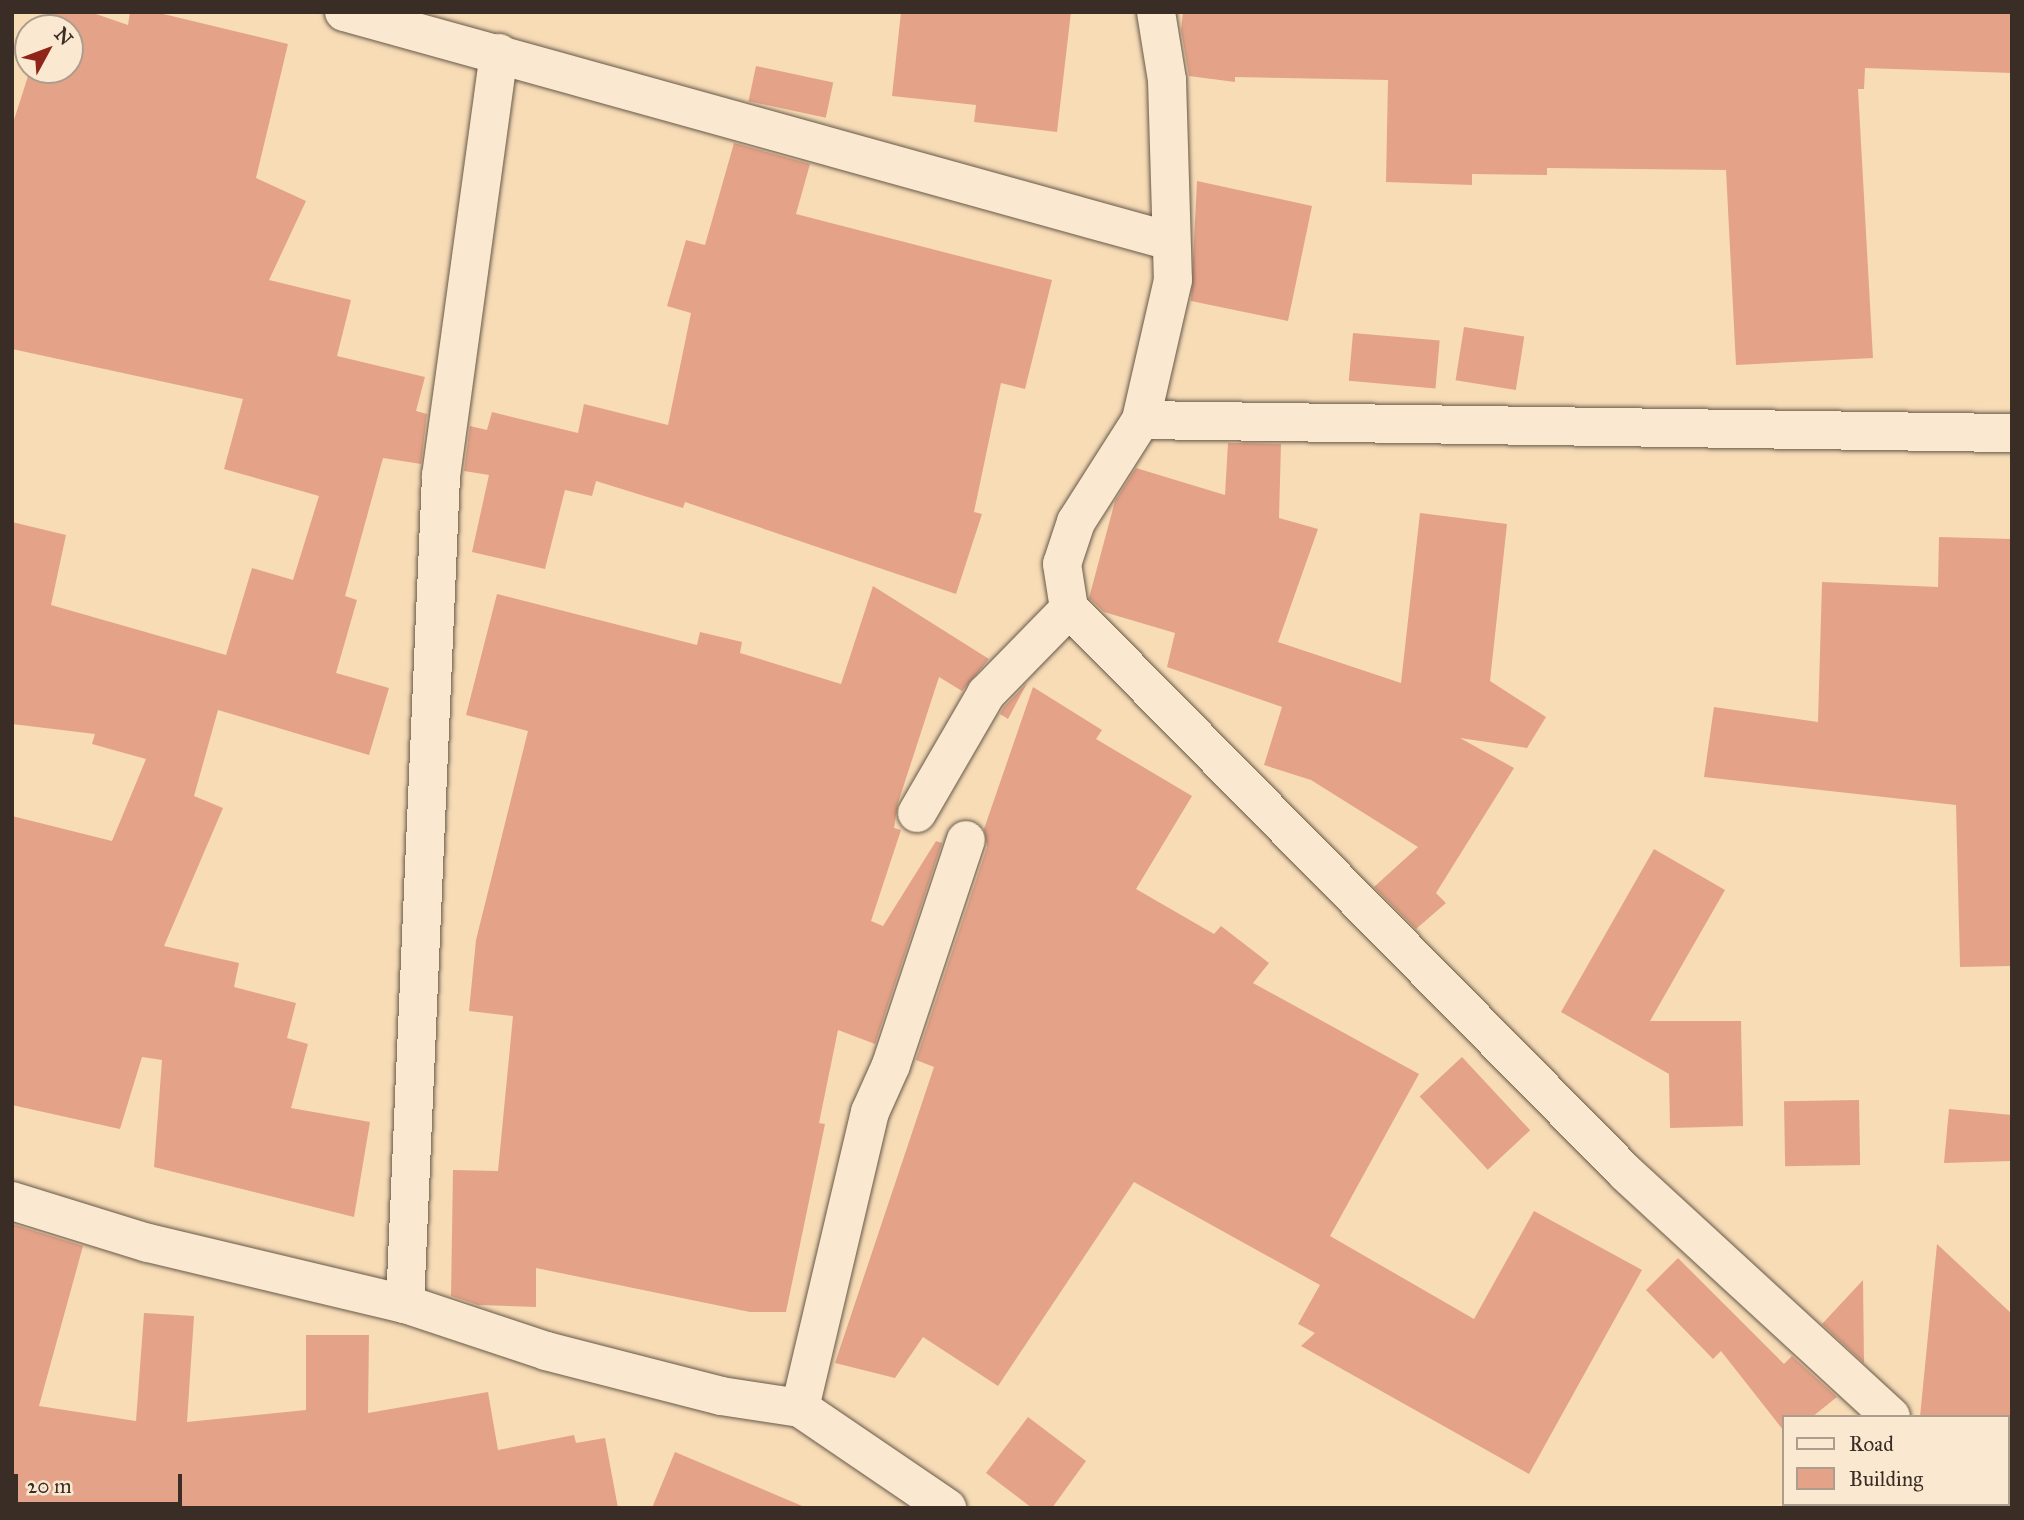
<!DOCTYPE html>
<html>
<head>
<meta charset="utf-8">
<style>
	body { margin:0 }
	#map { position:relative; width:2024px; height:1520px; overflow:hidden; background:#f7dcb6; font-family:"IM FELL Great Primer",serif }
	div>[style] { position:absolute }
	.building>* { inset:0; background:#e4a388; transform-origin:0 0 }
	.roads { filter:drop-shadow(0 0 2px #68594a) drop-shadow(0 0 2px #68594a) }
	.street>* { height:38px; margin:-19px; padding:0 19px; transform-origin:19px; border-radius:19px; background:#fae8d0 }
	span { translate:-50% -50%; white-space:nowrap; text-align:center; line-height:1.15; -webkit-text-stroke:5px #fae8d0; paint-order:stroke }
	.frame { position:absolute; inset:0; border:14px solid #392d26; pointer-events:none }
	.legend { position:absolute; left:1782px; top:1415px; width:228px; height:91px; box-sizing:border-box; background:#fae8d0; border:2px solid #ad9d8c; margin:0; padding:9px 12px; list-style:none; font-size:21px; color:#392d26 }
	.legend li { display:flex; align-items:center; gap:14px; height:35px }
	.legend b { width:35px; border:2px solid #ad9d8c }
	.north { position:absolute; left:14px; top:14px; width:70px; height:70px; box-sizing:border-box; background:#fae8d0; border:2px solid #ad9d8c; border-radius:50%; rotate:49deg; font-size:19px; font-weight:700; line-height:28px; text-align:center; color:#392d26 }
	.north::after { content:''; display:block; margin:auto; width:24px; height:32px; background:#8f2418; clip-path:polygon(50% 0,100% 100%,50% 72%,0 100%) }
	.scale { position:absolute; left:14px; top:1474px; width:168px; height:32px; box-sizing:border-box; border:4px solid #392d26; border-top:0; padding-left:9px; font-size:21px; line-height:24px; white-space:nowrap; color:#392d26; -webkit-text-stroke:5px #fae8d0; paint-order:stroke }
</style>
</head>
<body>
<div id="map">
	<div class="building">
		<i style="clip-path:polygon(49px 12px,90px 12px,128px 25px,130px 12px,155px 12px,288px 44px,256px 178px,306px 201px,269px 280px,351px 300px,337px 356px,425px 377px,416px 411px,427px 414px,421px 464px,383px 458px,345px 596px,357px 600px,336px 673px,389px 688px,369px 755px,218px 710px,194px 796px,223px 808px,164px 946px,239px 963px,234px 987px,296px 1003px,287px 1038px,308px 1044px,291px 1108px,370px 1122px,354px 1217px,154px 1167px,162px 1060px,142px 1057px,120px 1129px,12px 1105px,12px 816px,112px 841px,146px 759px,92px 744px,95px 734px,12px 724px,12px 522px,66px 535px,51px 605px,226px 655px,252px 568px,293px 580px,319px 496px,224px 469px,243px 399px,12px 349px,12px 126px,30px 70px,70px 70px,70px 28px,44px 28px)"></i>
		<i style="clip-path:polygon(901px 12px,1071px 12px,1057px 132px,974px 122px,976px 105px,892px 96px)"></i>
		<i style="clip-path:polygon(1183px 12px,2012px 12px,2012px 73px,1865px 68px,1864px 89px,1858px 89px,1873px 358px,1736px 365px,1726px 170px,1547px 168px,1547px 175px,1472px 174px,1472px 185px,1386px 182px,1388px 80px,1235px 77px,1235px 82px,1189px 76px,1181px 30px)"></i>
		<i style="left:756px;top:66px;width:79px;height:36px;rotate:12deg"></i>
		<i style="clip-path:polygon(734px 143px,810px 164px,796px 214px,1052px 280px,1025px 389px,1001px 383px,974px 512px,982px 514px,956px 594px,685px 502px,683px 508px,596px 481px,592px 496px,565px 490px,545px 569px,472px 552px,489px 475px,464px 471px,470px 426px,487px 430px,492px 412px,578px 433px,584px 404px,668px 425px,691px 313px,667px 306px,686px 240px,705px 245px)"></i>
		<i style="clip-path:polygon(1197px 181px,1312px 206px,1288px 321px,1191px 301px)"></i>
		<i style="left:1464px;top:327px;width:61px;height:54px;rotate:9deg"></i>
		<i style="left:1353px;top:333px;width:87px;height:48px;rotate:5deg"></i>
		<i style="clip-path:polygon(1228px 443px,1281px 444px,1279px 518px,1318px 529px,1278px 642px,1401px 683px,1420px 513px,1507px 524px,1490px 681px,1546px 717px,1527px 748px,1460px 738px,1514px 768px,1436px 893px,1446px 903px,1416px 929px,1374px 887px,1418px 847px,1311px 780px,1264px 765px,1282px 707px,1167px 667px,1175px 633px,1104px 612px,1089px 598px,1115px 501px,1136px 468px,1225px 495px)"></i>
		<i style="clip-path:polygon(1939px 537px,2012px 539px,2012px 966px,1960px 967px,1956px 805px,1704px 777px,1714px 707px,1818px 722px,1822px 582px,1938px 587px)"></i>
		<i style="clip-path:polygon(873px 586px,989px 659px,962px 691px,939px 677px,898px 803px,894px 828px,901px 830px,871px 921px,883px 926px,936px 841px,942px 843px,875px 1044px,838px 1030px,819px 1123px,825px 1124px,786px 1312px,750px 1312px,536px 1268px,536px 1307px,478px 1305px,451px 1296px,453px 1170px,498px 1171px,513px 1016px,469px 1011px,476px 940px,528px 731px,466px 715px,497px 594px,697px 645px,700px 632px,742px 642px,740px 653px,841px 684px)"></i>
		<i style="clip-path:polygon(1027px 683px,1008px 719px,1000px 714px,1004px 707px)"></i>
		<i style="clip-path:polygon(1033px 687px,1102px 730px,1096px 739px,1192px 796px,1136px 889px,1214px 934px,1221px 926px,1269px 963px,1253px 983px,1419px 1074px,1330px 1236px,1474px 1319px,1534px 1211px,1642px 1270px,1529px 1474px,1301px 1346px,1315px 1333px,1298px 1324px,1320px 1285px,1134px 1182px,998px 1386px,923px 1337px,895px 1378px,835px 1363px,934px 1067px,916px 1060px,987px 847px,984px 829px)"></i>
		<i style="clip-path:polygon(1654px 849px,1725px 890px,1650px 1021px,1741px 1021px,1743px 1126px,1670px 1128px,1669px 1074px,1561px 1012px)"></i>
		<i style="left:1462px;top:1057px;width:100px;height:58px;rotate:47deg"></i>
		<i style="left:1859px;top:1100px;width:65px;height:75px;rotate:89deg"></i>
		<i style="clip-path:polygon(1949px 1109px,2012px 1115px,2012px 1161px,1944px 1163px)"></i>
		<i style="clip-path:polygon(12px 1224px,83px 1246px,39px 1406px,136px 1421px,144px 1313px,194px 1316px,187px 1422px,306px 1410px,306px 1335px,369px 1335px,368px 1413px,488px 1392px,498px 1450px,574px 1435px,576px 1443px,605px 1438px,618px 1508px,12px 1508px)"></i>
		<i style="clip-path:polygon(1937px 1244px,2012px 1314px,2012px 1417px,1920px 1417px)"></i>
		<i style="clip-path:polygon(1678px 1258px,1784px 1364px,1792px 1356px,1837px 1397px,1812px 1417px,1784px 1417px,1784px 1431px,1721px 1351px,1713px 1359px,1646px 1290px)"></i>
		<i style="clip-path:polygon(1863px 1280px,1864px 1363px,1822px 1324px)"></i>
		<i style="clip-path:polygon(1028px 1417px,1086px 1461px,1052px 1508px,1032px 1508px,986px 1473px)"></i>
		<i style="clip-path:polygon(675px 1452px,807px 1508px,652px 1508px)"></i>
	</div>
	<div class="roads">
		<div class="street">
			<i style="left:344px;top:12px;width:857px;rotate:15.5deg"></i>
			<i style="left:1156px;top:12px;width:69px;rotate:80.8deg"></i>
			<i style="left:1167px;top:80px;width:200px;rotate:88.3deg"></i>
			<i style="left:1173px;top:280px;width:144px;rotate:102.9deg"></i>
			<i style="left:1141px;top:420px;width:121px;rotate:122.5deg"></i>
			<i style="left:1076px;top:522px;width:44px;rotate:108.4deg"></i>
			<i style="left:1062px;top:564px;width:45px;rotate:81deg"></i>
			<i style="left:1069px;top:608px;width:793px;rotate:45.41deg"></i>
			<i style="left:1626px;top:1173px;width:360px;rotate:42.6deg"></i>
			<i style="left:1141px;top:420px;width:871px;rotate:0.86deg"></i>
			<i style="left:917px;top:813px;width:138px;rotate:-59.9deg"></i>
			<i style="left:986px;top:694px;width:120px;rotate:-45.7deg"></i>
			<i style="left:12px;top:1201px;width:142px;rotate:17.2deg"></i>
			<i style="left:148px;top:1243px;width:264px;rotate:13.4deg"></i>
			<i style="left:405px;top:1304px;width:149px;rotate:18.4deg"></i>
			<i style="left:546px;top:1351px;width:181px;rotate:14.4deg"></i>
			<i style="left:721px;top:1396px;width:80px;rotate:8.6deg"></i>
			<i style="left:800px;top:1408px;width:178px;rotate:34.2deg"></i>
			<i style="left:405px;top:1304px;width:829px;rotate:-87.51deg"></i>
			<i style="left:441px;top:476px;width:427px;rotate:-82.2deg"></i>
			<i style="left:800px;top:1408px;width:304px;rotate:-76.7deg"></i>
			<i style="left:870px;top:1112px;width:51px;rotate:-65.9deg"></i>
			<i style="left:891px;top:1065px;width:237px;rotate:-71.6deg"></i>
			<i style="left:1984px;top:1504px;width:6px;rotate:45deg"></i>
		</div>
	</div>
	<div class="frame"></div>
	<ul class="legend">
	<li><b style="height:9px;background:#fae8d0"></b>Road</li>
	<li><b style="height:19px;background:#e4a388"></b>Building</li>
	</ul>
	<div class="north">N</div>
	<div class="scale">20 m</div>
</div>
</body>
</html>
